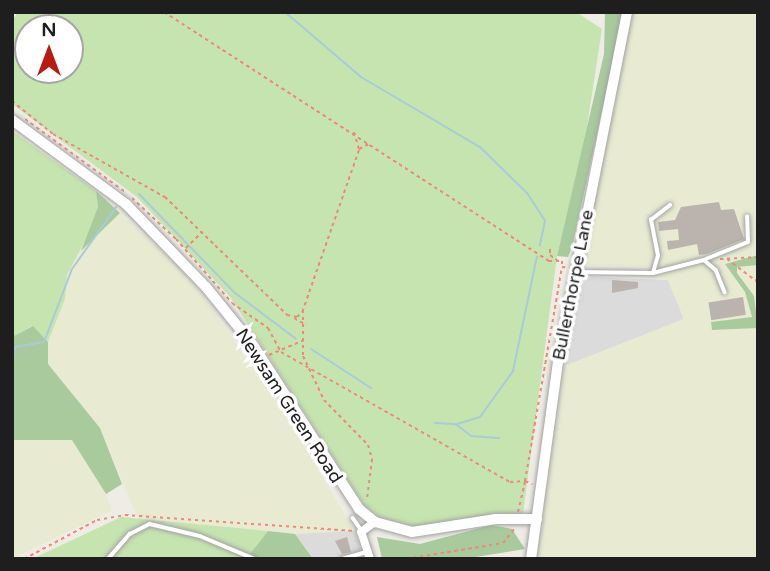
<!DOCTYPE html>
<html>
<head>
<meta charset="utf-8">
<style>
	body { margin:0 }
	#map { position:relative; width:770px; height:571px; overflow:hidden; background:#eeece5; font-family:"Varela Round",sans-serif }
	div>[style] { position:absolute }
	.residential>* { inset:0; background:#dcdbdb }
	.farmland>* { inset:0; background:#e8ebd2 }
	.grass>* { inset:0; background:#c6e4af }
	.forest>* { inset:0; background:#a8ca9d }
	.stream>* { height:2px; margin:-1px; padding:0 1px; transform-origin:1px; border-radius:1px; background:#a9cbd8 }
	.building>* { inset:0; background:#bbb4ae; transform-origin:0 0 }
	.path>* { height:2px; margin-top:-1px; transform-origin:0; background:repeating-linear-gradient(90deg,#ee8976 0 3.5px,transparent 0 7px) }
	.roads { filter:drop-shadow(0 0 2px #a2a2a2) drop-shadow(0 0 2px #a2a2a2) }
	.service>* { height:3.5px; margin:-1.75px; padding:0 1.75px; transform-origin:1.75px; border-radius:1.75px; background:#fff }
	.minor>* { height:8px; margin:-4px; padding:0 4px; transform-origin:4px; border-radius:4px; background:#fff }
	.tertiary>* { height:10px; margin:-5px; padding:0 5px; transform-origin:5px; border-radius:5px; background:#fff }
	span { translate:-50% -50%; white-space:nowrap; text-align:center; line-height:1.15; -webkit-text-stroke:7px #fff; paint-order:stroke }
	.street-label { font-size:18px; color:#1e1e1e }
	.frame { position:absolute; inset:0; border:14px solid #1e1e1e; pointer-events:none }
	.north { position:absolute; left:14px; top:14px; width:70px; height:70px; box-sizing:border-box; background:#fff; border:2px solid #a5a5a5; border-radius:50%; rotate:0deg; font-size:19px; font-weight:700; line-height:28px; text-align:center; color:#1e1e1e }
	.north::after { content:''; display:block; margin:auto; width:24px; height:32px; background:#bb1a11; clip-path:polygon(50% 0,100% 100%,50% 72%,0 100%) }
</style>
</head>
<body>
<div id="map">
	<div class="residential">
		<i style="clip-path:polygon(582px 277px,668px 280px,684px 319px,565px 366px,577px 284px)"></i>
		<i style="clip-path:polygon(309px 531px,355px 531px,362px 556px,313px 559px,295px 534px)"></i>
	</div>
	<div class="farmland">
		<i style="clip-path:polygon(629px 12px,758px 12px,758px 255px,725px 264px,745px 292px,752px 317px,711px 322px,713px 330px,758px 328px,758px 559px,538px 559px,565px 366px,684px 319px,668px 280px,651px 277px,651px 267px,583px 265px)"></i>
		<i style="clip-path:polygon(120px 213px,193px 281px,283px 412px,355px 531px,295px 534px,138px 519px,100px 428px,48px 364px,48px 342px,65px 299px,67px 275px,81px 251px)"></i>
		<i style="clip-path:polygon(758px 265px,758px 306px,737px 273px,737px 267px)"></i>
		<i style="clip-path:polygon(72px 439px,106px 494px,111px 511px,12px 559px,12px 440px)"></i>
	</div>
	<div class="grass">
		<i style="clip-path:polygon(evenodd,18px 12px,576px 12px,602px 29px,586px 133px,557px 256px,523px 514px,492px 514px,416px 527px,380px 517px,366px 508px,231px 298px,137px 197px,12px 104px,12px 21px,18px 12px,28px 28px,70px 28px,70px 70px,28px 70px,28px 28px)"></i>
		<i style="clip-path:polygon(12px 131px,96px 191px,98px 207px,92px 228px,67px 275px,65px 299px,48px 342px,32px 326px,12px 337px)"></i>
		<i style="clip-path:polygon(121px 517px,268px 531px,246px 559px,32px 559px)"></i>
	</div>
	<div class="forest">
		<i style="clip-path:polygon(605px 12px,622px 12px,617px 41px,573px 244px,568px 257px,557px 256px,604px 54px)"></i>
		<i style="clip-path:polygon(96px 191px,120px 213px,81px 251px,98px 207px)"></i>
		<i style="clip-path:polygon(758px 255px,758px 265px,737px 267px,737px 273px,754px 296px,758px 328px,712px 330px,711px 322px,752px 317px,745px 292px,725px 264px)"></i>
		<i style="clip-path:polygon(33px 326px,48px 342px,48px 364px,100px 428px,122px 484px,106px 494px,72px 440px,12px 440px,12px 337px)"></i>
		<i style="clip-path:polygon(491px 525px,512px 529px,525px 549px,463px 559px,382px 559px,377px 537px,420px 544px)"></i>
		<i style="clip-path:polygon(268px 531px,295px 534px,313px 559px,246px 559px)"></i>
	</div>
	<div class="stream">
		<i style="left:285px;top:12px;width:100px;rotate:40.5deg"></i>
		<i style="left:361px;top:77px;width:138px;rotate:30.5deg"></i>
		<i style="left:480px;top:147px;width:66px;rotate:44.4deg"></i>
		<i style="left:527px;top:193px;width:33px;rotate:57deg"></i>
		<i style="left:545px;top:221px;width:25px;rotate:102deg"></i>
		<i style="left:139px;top:194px;width:138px;rotate:45.9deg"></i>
		<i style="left:235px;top:293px;width:76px;rotate:37deg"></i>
		<i style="left:311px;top:349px;width:72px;rotate:33deg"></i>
		<i style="left:12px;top:370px;width:23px;rotate:-83deg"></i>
		<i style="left:15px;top:347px;width:29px;rotate:-10deg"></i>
		<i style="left:44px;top:342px;width:78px;rotate:-69deg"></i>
		<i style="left:72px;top:269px;width:76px;rotate:-54.6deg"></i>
		<i style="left:435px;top:423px;width:22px;rotate:3deg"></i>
		<i style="left:457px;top:424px;width:24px;rotate:-17deg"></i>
		<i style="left:480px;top:417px;width:57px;rotate:-54.3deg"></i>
		<i style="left:513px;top:371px;width:117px;rotate:-78.2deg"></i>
		<i style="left:457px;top:425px;width:18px;rotate:38deg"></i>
		<i style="left:471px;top:436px;width:28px;rotate:4deg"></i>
	</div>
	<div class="building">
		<i style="clip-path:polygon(719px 202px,721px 210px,734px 209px,744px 239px,707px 254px,699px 255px,697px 244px,668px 250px,667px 241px,679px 240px,678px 229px,659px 231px,658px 222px,675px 220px,681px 207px)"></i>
		<i style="clip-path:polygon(612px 280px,638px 282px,638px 288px,612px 293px)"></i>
		<i style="left:743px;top:297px;width:18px;height:35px;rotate:81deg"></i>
		<i style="clip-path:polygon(347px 537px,351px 552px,342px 554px,335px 541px)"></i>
	</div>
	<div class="path">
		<i style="left:164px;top:12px;width:459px;rotate:32.9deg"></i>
		<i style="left:549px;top:261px;width:13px"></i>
		<i style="left:562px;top:261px;width:6px;rotate:90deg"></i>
		<i style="left:562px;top:267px;width:8px;rotate:7deg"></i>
		<i style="left:12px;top:101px;width:53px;rotate:38.8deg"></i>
		<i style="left:53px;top:134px;width:129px;rotate:29.4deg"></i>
		<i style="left:165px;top:197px;width:170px;rotate:44deg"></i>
		<i style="left:287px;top:315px;width:10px;rotate:11deg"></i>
		<i style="left:297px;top:317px;width:8px;rotate:-45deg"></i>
		<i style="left:25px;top:119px;width:124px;rotate:36.1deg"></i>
		<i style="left:354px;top:132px;width:19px;rotate:74deg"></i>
		<i style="left:359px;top:150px;width:170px;rotate:109.3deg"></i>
		<i style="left:303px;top:310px;width:46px;rotate:90deg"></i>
		<i style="left:303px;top:356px;width:49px;rotate:64.5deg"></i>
		<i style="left:324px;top:400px;width:63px;rotate:45.6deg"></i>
		<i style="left:368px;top:445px;width:15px;rotate:74deg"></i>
		<i style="left:372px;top:459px;width:40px;rotate:97.1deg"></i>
		<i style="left:359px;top:149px;width:11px;rotate:-27deg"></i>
		<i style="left:132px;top:198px;width:60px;rotate:43deg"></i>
		<i style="left:176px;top:239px;width:85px;rotate:48.8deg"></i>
		<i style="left:232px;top:303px;width:44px;rotate:34.8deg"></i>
		<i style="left:268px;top:328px;width:27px;rotate:62deg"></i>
		<i style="left:281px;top:352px;width:263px;rotate:29.6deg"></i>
		<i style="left:510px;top:482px;width:15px;rotate:-4deg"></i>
		<i style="left:525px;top:481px;width:217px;rotate:-80.2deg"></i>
		<i style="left:186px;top:248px;width:23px;rotate:-45deg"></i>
		<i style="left:550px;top:249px;width:6px;rotate:90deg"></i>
		<i style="left:550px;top:255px;width:9px;rotate:36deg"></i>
		<i style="left:720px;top:259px;width:38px;rotate:-3deg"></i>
		<i style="left:727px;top:259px;width:39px;rotate:37deg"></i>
		<i style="left:294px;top:318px;width:14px;rotate:30deg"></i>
		<i style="left:269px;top:355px;width:38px;rotate:-23deg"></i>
		<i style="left:518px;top:512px;width:32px;rotate:-77deg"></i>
		<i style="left:525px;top:481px;width:8px;rotate:23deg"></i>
		<i style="left:24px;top:559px;width:83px;rotate:-28.1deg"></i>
		<i style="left:97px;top:520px;width:28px;rotate:-10deg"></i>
		<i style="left:125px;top:515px;width:231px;rotate:4deg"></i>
		<i style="left:406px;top:559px;width:98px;rotate:-9.4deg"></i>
		<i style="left:503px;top:543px;width:19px;rotate:-51deg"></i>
	</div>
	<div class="roads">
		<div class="service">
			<i style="left:706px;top:259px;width:45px;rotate:-22deg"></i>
			<i style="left:748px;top:242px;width:25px;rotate:-92deg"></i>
			<i style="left:576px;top:272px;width:77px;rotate:0.7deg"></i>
			<i style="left:653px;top:273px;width:53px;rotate:-14.3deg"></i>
			<i style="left:704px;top:260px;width:16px;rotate:40deg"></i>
			<i style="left:716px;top:270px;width:24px;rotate:68deg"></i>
			<i style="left:653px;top:273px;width:18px;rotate:-74deg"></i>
			<i style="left:658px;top:256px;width:37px;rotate:-101deg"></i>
			<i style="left:651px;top:220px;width:24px;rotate:-38deg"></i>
			<i style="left:353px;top:518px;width:16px;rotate:55deg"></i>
			<i style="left:108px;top:559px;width:33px;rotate:-49deg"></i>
			<i style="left:130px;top:534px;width:22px;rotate:-27deg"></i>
			<i style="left:150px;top:524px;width:51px;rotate:13.5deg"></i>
			<i style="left:200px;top:536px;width:60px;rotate:22.7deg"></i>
			<i style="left:342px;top:559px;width:25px;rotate:-16deg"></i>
		</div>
		<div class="minor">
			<i style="left:370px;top:559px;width:28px;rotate:-108deg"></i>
			<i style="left:361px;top:532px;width:17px;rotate:-36deg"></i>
		</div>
		<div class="tertiary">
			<i style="left:12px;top:120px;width:142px;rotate:36.4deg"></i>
			<i style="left:126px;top:204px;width:115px;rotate:46.1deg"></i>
			<i style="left:206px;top:287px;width:75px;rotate:51deg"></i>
			<i style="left:253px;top:345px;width:195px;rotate:57.1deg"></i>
			<i style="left:359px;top:509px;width:21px;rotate:39deg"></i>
			<i style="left:375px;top:522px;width:38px;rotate:15deg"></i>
			<i style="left:412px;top:532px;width:85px;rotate:-8.8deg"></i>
			<i style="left:496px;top:519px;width:41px"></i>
			<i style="left:531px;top:559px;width:200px;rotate:-82.2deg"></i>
			<i style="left:558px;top:361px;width:356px;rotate:-78.8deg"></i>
		</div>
	</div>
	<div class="street-label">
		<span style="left:573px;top:285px;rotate:-79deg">Bullerthorpe Lane</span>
		<span style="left:289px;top:406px;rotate:57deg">Newsam Green Road</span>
	</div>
	<div class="frame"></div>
	<div class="north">N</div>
</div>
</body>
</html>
